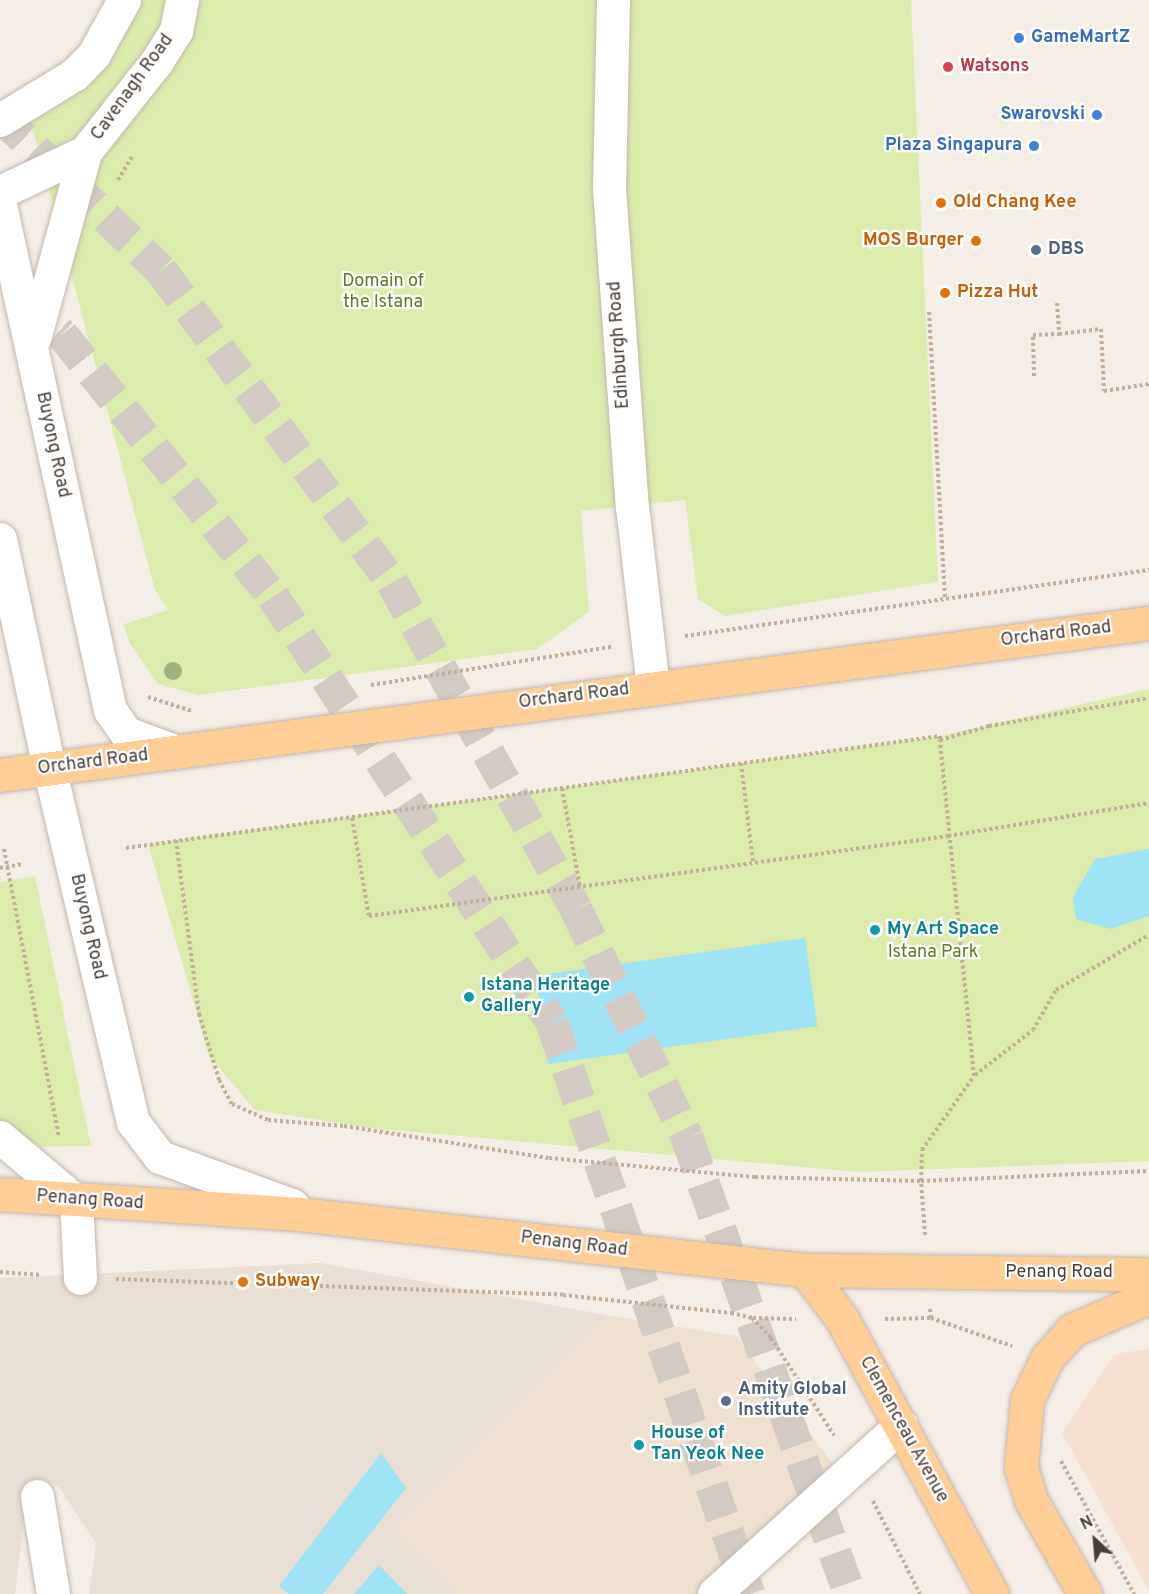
<!DOCTYPE html>
<html>
<head>
<meta charset="utf-8">
<style>
	body { margin:0 }
	#map { position:relative; width:1149px; height:1594px; overflow:hidden; background:#f5eee7; font-family:Overpass,sans-serif }
	div>[style] { position:absolute }
	.residential>* { inset:0; background:#e9dfd4 }
	.commercial>* { inset:0; background:#f8e0d0 }
	.education>* { inset:0; background:#efe0d0 }
	.green>* { inset:0; background:#dbecac }
	.water>* { inset:0; background:#9ee3f6; transform-origin:0 0 }
	.highway-tunnel>* { height:33px; margin-top:-16.5px; transform-origin:0; background:repeating-linear-gradient(90deg,#d3cbc3 0 33px,transparent 0 49px) }
	.path>* { height:4px; margin-top:-2px; transform-origin:0; background:repeating-linear-gradient(90deg,#c4ad99 0 3px,transparent 0 6px) }
	.roads { filter:drop-shadow(0 0 2px #c4b7ac) drop-shadow(0 0 2px #c4b7ac) }
	.minor>* { height:33px; margin:-16.5px; padding:0 16.5px; transform-origin:16.5px; border-radius:16.5px; background:#fff }
	.major>* { height:33px; margin:-16.5px; padding:0 16.5px; transform-origin:16.5px; border-radius:16.5px; background:#ffcd96 }
	.trees>* { width:18px; height:18px; margin:-9px; border-radius:50%; background:#9eb27b }
	.dots>* { width:16px; height:16px; translate:-50% -50%; box-sizing:border-box; border:3px solid #fff; border-radius:50% }
	span { translate:-50% -50%; white-space:nowrap; text-align:center; line-height:1.15; -webkit-text-stroke:4.5px #fff; paint-order:stroke }
	.shop-label { font-size:18px; color:#366cbe; font-weight:700 }
	.left { translate:0 -50%; text-align:left }
	.right { translate:-100% -50%; text-align:right }
	.health-label { font-size:18px; color:#be3a42; font-weight:700 }
	.street-label { font-size:18px; color:#493d35 }
	.food-label { font-size:18px; color:#c56008; font-weight:700 }
	.service-label { font-size:18px; color:#4e5e75; font-weight:700 }
	.park-label { font-size:18px; color:#578023 }
	.culture-label { font-size:18px; color:#0d838f; font-weight:700 }
	.north { position:absolute; left:1065px; top:1510px; width:60px; height:60px; -webkit-text-stroke:4px #fff; paint-order:stroke; rotate:334deg; font-size:16px; font-weight:700; line-height:24px; text-align:center; color:#493d35 }
	.north::after { content:''; display:block; margin:auto; width:21px; height:27px; background:#493d35; clip-path:polygon(50% 0,100% 100%,50% 72%,0 100%) }
</style>
</head>
<body>
<div id="map">
	<div class="residential">
		<i style="clip-path:polygon(321px 1263px,606px 1315px,393px 1529px,460px 1594px,89px 1594px,96px 1543px,58px 1486px,41px 1478px,26px 1503px,15px 1594px,0 1594px,0 1278px)"></i>
	</div>
	<div class="commercial">
		<i style="clip-path:polygon(1149px 1349px,1149px 1591px,1062px 1433px,1114px 1354px)"></i>
	</div>
	<div class="education">
		<i style="clip-path:polygon(606px 1315px,736px 1336px,836px 1468px,708px 1594px,460px 1594px,393px 1529px)"></i>
	</div>
	<div class="green">
		<i style="clip-path:polygon(133px 0,911px 0,938px 582px,725px 616px,698px 599px,685px 500px,581px 511px,589px 612px,537px 649px,198px 695px,158px 684px,129px 642px,124px 624px,168px 610px,155px 590px,26px 104px)"></i>
		<i style="clip-path:polygon(1149px 689px,1149px 1161px,858px 1172px,371px 1128px,255px 1110px,209px 1056px,148px 844px,940px 736px)"></i>
		<i style="clip-path:polygon(35px 876px,91px 1146px,0 1147px,0 882px)"></i>
	</div>
	<div class="water">
		<i style="clip-path:polygon(1149px 849px,1149px 916px,1111px 929px,1076px 919px,1073px 897px,1095px 859px)"></i>
		<i style="left:805px;top:938px;width:89px;height:272px;rotate:82deg"></i>
		<i style="clip-path:polygon(381px 1453px,406px 1488px,323px 1594px,289px 1594px,279px 1586px)"></i>
		<i style="clip-path:polygon(379px 1565px,407px 1594px,354px 1594px)"></i>
	</div>
	<div class="highway-tunnel">
		<i style="left:0;top:115px;width:223px;rotate:43.9deg"></i>
		<i style="left:161px;top:270px;width:388px;rotate:53.5deg"></i>
		<i style="left:392px;top:582px;width:375px;rotate:60.6deg"></i>
		<i style="left:576px;top:909px;width:254px;rotate:64deg"></i>
		<i style="left:687px;top:1137px;width:485px;rotate:70.4deg"></i>
		<i style="left:22px;top:299px;width:53px;rotate:41.2deg"></i>
		<i style="left:62px;top:334px;width:336px;rotate:51.2deg"></i>
		<i style="left:273px;top:596px;width:509px;rotate:56.78deg"></i>
		<i style="left:552px;top:1022px;width:605px;rotate:71deg"></i>
	</div>
	<div class="path">
		<i style="left:118px;top:180px;width:29px;rotate:-59deg"></i>
		<i style="left:1057px;top:303px;width:31px;rotate:86deg"></i>
		<i style="left:1059px;top:334px;width:42px;rotate:-6.8deg"></i>
		<i style="left:1101px;top:329px;width:62px;rotate:87.2deg"></i>
		<i style="left:1104px;top:391px;width:46px;rotate:-8.8deg"></i>
		<i style="left:929px;top:312px;width:286px;rotate:86.8deg"></i>
		<i style="left:1034px;top:376px;width:41px;rotate:-91.4deg"></i>
		<i style="left:1033px;top:335px;width:26px;rotate:-2deg"></i>
		<i style="left:685px;top:636px;width:469px;rotate:-8.1deg"></i>
		<i style="left:371px;top:685px;width:244px;rotate:-9deg"></i>
		<i style="left:148px;top:697px;width:46px;rotate:17.7deg"></i>
		<i style="left:741px;top:763px;width:100px;rotate:83.1deg"></i>
		<i style="left:562px;top:788px;width:101px;rotate:79.7deg"></i>
		<i style="left:352px;top:818px;width:99px;rotate:80.2deg"></i>
		<i style="left:369px;top:916px;width:585px;rotate:-7.87deg"></i>
		<i style="left:948px;top:836px;width:204px;rotate:-9.3deg"></i>
		<i style="left:176px;top:840px;width:176px;rotate:82.5deg"></i>
		<i style="left:199px;top:1014px;width:69px;rotate:73.1deg"></i>
		<i style="left:219px;top:1080px;width:27px;rotate:62deg"></i>
		<i style="left:232px;top:1104px;width:39px;rotate:24deg"></i>
		<i style="left:268px;top:1120px;width:76px;rotate:4.5deg"></i>
		<i style="left:344px;top:1126px;width:207px;rotate:8.9deg"></i>
		<i style="left:549px;top:1158px;width:207px;rotate:5.3deg"></i>
		<i style="left:755px;top:1177px;width:166px;rotate:1.4deg"></i>
		<i style="left:921px;top:1181px;width:31px;rotate:-88deg"></i>
		<i style="left:922px;top:1150px;width:90px;rotate:-54.9deg"></i>
		<i style="left:974px;top:1076px;width:338px;rotate:-95.8deg"></i>
		<i style="left:126px;top:848px;width:822px;rotate:-7.83deg"></i>
		<i style="left:940px;top:736px;width:4px;rotate:90deg"></i>
		<i style="left:940px;top:740px;width:51px;rotate:-15.9deg"></i>
		<i style="left:989px;top:726px;width:162px;rotate:-9.9deg"></i>
		<i style="left:4px;top:849px;width:293px;rotate:79.2deg"></i>
		<i style="left:0;top:868px;width:23px;rotate:-10deg"></i>
		<i style="left:975px;top:1075px;width:73px;rotate:-37.8deg"></i>
		<i style="left:1033px;top:1030px;width:46px;rotate:-60.1deg"></i>
		<i style="left:1056px;top:990px;width:108px;rotate:-30.6deg"></i>
		<i style="left:925px;top:1235px;width:54px;rotate:-94.2deg"></i>
		<i style="left:921px;top:1181px;width:228px;rotate:-2.5deg"></i>
		<i style="left:0;top:1272px;width:42px;rotate:4.1deg"></i>
		<i style="left:116px;top:1279px;width:447px;rotate:2deg"></i>
		<i style="left:563px;top:1295px;width:169px;rotate:6.1deg"></i>
		<i style="left:731px;top:1313px;width:22px;rotate:13deg"></i>
		<i style="left:752px;top:1318px;width:28px;rotate:46deg"></i>
		<i style="left:771px;top:1338px;width:116px;rotate:57deg"></i>
		<i style="left:753px;top:1318px;width:43px;rotate:1.3deg"></i>
		<i style="left:931px;top:1318px;width:86px;rotate:19.1deg"></i>
		<i style="left:885px;top:1319px;width:46px;rotate:-1.2deg"></i>
		<i style="left:931px;top:1318px;width:9px;rotate:-96deg"></i>
		<i style="left:1061px;top:1461px;width:152px;rotate:61.2deg"></i>
		<i style="left:873px;top:1501px;width:104px;rotate:63.2deg"></i>
	</div>
	<div class="roads">
		<div class="minor">
			<i style="left:613px;top:0;width:188px;rotate:91.2deg"></i>
			<i style="left:609px;top:188px;width:319px;rotate:85.9deg"></i>
			<i style="left:632px;top:506px;width:183px;rotate:83.4deg"></i>
			<i style="left:0;top:120px;width:88px;rotate:-31.5deg"></i>
			<i style="left:75px;top:74px;width:28px;rotate:-46deg"></i>
			<i style="left:94px;top:54px;width:62px;rotate:-60.9deg"></i>
			<i style="left:0;top:192px;width:94px;rotate:-25.2deg"></i>
			<i style="left:85px;top:152px;width:116px;rotate:-51.6deg"></i>
			<i style="left:157px;top:61px;width:36px;rotate:-58deg"></i>
			<i style="left:176px;top:31px;width:32px;rotate:-79deg"></i>
			<i style="left:0;top:205px;width:517px;rotate:77.71deg"></i>
			<i style="left:110px;top:710px;width:28px;rotate:55deg"></i>
			<i style="left:126px;top:733px;width:54px;rotate:20.4deg"></i>
			<i style="left:34px;top:339px;width:194px;rotate:-74.7deg"></i>
			<i style="left:0;top:539px;width:233px;rotate:77.9deg"></i>
			<i style="left:49px;top:767px;width:365px;rotate:76.7deg"></i>
			<i style="left:133px;top:1122px;width:44px;rotate:52.4deg"></i>
			<i style="left:160px;top:1157px;width:140px;rotate:20deg"></i>
			<i style="left:292px;top:1205px;width:11px;rotate:52deg"></i>
			<i style="left:0;top:1137px;width:99px;rotate:40.1deg"></i>
			<i style="left:76px;top:1201px;width:77px;rotate:87deg"></i>
			<i style="left:37px;top:1496px;width:99px;rotate:80.7deg"></i>
			<i style="left:714px;top:1594px;width:252px;rotate:-42.1deg"></i>
		</div>
		<div class="major">
			<i style="left:0;top:775px;width:1159px;rotate:-7.54deg"></i>
			<i style="left:0;top:1194px;width:300px;rotate:3.8deg"></i>
			<i style="left:299px;top:1214px;width:509px;rotate:6.32deg"></i>
			<i style="left:805px;top:1270px;width:344px;rotate:0.7deg"></i>
			<i style="left:805px;top:1270px;width:61px;rotate:52.9deg"></i>
			<i style="left:842px;top:1319px;width:313px;rotate:61.4deg"></i>
			<i style="left:1085px;top:1594px;width:108px;rotate:-119.9deg"></i>
			<i style="left:1031px;top:1500px;width:34px;rotate:-107deg"></i>
			<i style="left:1021px;top:1467px;width:67px;rotate:-84.9deg"></i>
			<i style="left:1027px;top:1400px;width:47px;rotate:-64.5deg"></i>
			<i style="left:1047px;top:1358px;width:38px;rotate:-48deg"></i>
			<i style="left:1072px;top:1330px;width:84px;rotate:-23.2deg"></i>
		</div>
	</div>
	<div class="trees">
		<i style="left:173px;top:671px"></i>
	</div>
	<div class="dots">
		<i style="left:1019px;top:38px;background:#3f7fe0"></i>
		<i style="left:948px;top:67px;background:#e0444e"></i>
		<i style="left:1097px;top:115px;background:#3f7fe0"></i>
		<i style="left:1034px;top:146px;background:#3f7fe0"></i>
		<i style="left:941px;top:203px;background:#e8710a"></i>
		<i style="left:976px;top:241px;background:#e8710a"></i>
		<i style="left:1036px;top:250px;background:#5c6f8a"></i>
		<i style="left:945px;top:293px;background:#e8710a"></i>
		<i style="left:875px;top:930px;background:#0f9aa8"></i>
		<i style="left:469px;top:997px;background:#0f9aa8"></i>
		<i style="left:243px;top:1282px;background:#e8710a"></i>
		<i style="left:726px;top:1401px;background:#5c6f8a"></i>
		<i style="left:639px;top:1445px;background:#0f9aa8"></i>
	</div>
	<div class="shop-label">
		<span class="left" style="left:1031px;top:38px">GameMartZ</span>
		<span class="right" style="left:1085px;top:115px">Swarovski</span>
		<span class="right" style="left:1022px;top:146px">Plaza Singapura</span>
	</div>
	<div class="health-label">
		<span class="left" style="left:960px;top:67px">Watsons</span>
	</div>
	<div class="street-label">
		<span style="left:133px;top:88px;rotate:-54deg">Cavenagh Road</span>
		<span style="left:620px;top:345px;rotate:-94deg">Edinburgh Road</span>
		<span style="left:52px;top:445px;rotate:78deg">Buyong Road</span>
		<span style="left:1056px;top:635px;rotate:-7deg">Orchard Road</span>
		<span style="left:574px;top:697px;rotate:-7deg">Orchard Road</span>
		<span style="left:93px;top:763px;rotate:-7deg">Orchard Road</span>
		<span style="left:87px;top:927px;rotate:77deg">Buyong Road</span>
		<span style="left:90px;top:1201px;rotate:4deg">Penang Road</span>
		<span style="left:574px;top:1245px;rotate:7deg">Penang Road</span>
		<span style="left:1059px;top:1273px">Penang Road</span>
		<span style="left:903px;top:1430px;rotate:61deg">Clemenceau Avenue</span>
	</div>
	<div class="food-label">
		<span class="left" style="left:953px;top:203px">Old Chang Kee</span>
		<span class="right" style="left:964px;top:241px">MOS Burger</span>
		<span class="left" style="left:957px;top:293px">Pizza Hut</span>
		<span class="left" style="left:255px;top:1282px">Subway</span>
	</div>
	<div class="service-label">
		<span class="left" style="left:1048px;top:250px">DBS</span>
		<span class="left" style="left:738px;top:1401px">Amity Global<br>Institute</span>
	</div>
	<div class="park-label">
		<span style="left:383px;top:293px">Domain of<br>the Istana</span>
		<span style="left:933px;top:953px">Istana Park</span>
	</div>
	<div class="culture-label">
		<span class="left" style="left:887px;top:930px">My Art Space</span>
		<span class="left" style="left:481px;top:997px">Istana Heritage<br>Gallery</span>
		<span class="left" style="left:651px;top:1445px">House of<br>Tan Yeok Nee</span>
	</div>
	<div class="north">N</div>
</div>
</body>
</html>
